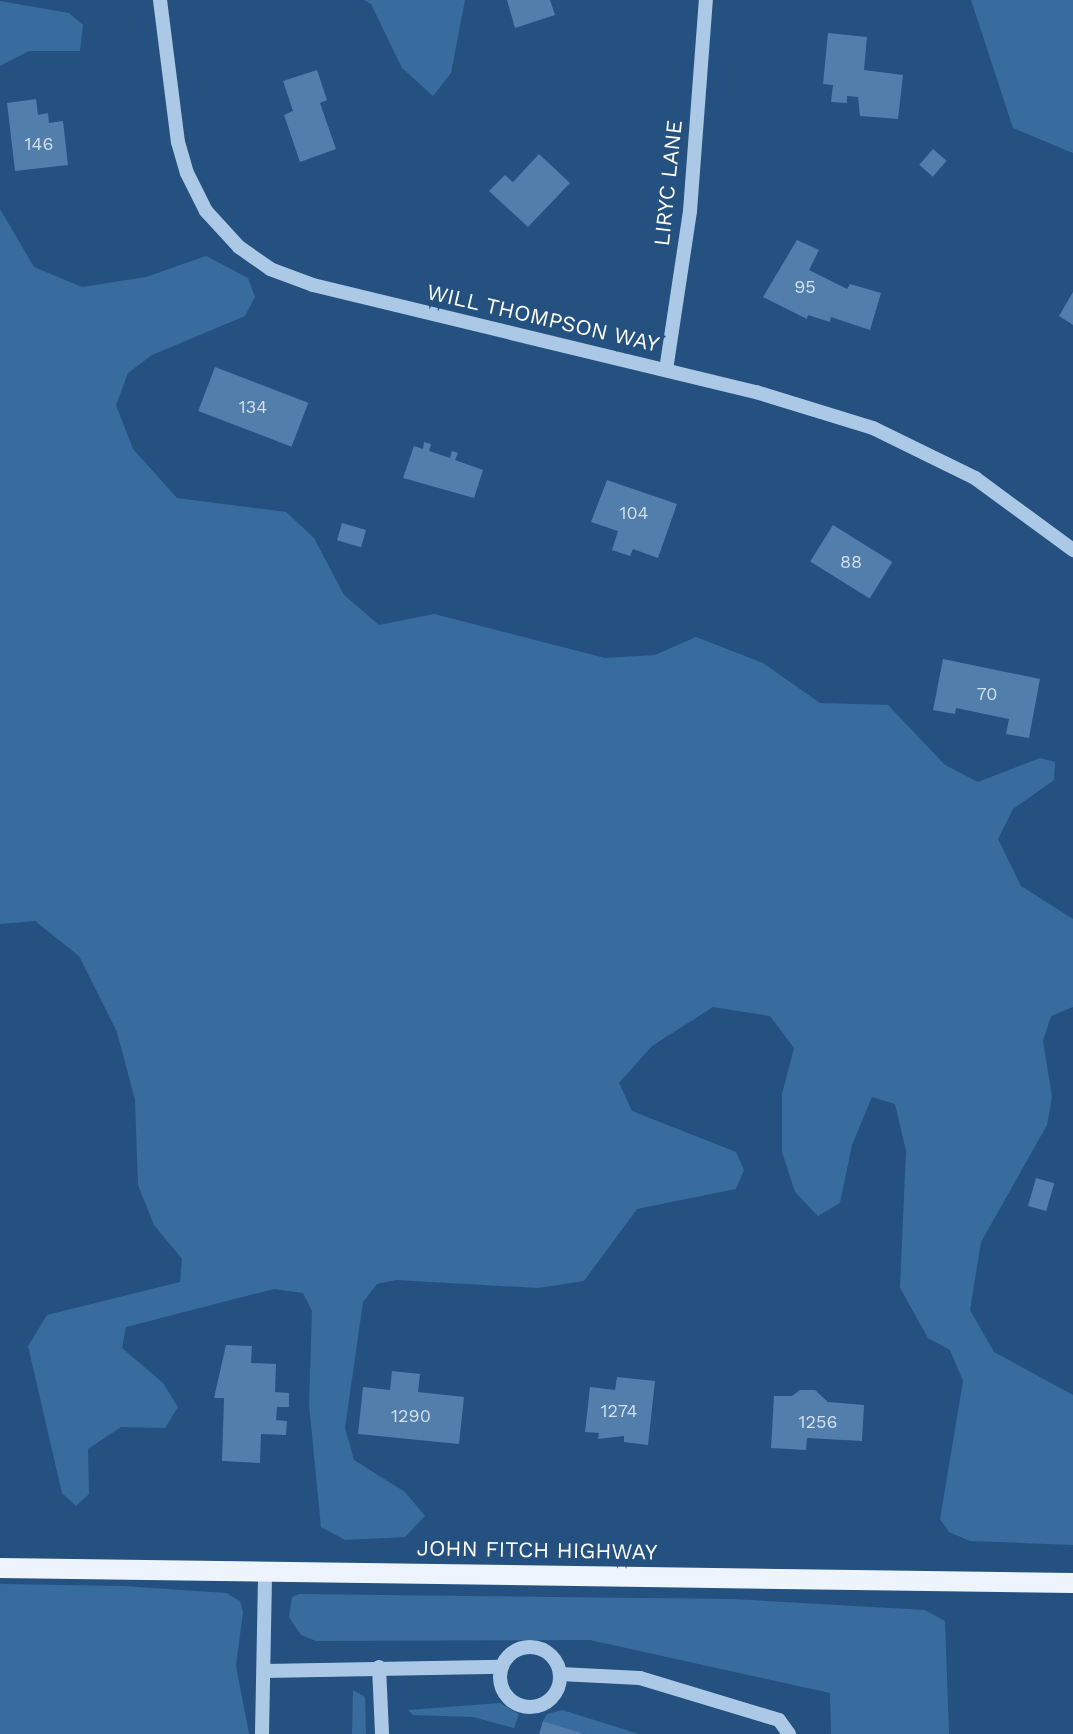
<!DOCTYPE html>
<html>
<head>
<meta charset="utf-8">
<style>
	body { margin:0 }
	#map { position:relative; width:1073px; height:1734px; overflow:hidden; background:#245180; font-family:"Work Sans",sans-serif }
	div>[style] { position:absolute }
	.green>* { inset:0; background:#396c9e }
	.building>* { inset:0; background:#517eab; transform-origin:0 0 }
	.minor>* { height:14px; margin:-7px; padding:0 7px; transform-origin:7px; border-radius:7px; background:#abc9e7 }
	.minor>.ring { margin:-7px; padding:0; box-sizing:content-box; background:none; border:14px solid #abc9e7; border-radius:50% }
	.major>* { height:20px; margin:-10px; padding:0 10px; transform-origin:10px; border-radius:10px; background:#edf4fd }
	span { translate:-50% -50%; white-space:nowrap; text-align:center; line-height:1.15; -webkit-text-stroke:6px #245180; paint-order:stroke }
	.number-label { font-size:18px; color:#d4dfea }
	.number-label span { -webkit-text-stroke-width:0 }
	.street-label { font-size:22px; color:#fff }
</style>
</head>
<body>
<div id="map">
	<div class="green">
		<i style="clip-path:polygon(364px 0,465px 0,451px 73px,433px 96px,402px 68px,371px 4px)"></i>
		<i style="clip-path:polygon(971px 0,1073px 0,1073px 153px,1013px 128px)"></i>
		<i style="clip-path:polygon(0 1px,69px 13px,83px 25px,80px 51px,29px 51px,0 66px)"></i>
		<i style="clip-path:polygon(0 209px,34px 267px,82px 287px,146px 277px,206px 256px,248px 278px,255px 297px,245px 316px,152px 355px,128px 373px,116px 405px,133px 449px,177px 498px,286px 512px,314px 538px,344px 595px,379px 625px,434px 614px,605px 658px,655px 655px,696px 637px,763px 663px,820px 703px,888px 705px,945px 765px,978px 782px,1040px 758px,1055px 762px,1054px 780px,1013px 809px,998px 839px,1021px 886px,1073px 919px,1073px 1007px,1051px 1016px,1043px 1041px,1052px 1097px,1047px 1125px,981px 1242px,970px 1310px,994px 1352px,1073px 1395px,1073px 1545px,970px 1541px,949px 1532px,940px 1519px,963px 1381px,950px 1350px,928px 1338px,900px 1288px,906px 1151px,895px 1104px,872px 1097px,852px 1145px,840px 1203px,818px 1216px,795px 1192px,782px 1152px,782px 1094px,794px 1048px,770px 1016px,713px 1007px,652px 1046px,619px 1083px,632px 1111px,736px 1152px,744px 1170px,736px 1189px,637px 1209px,584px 1281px,538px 1288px,396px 1280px,377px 1284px,363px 1302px,345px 1428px,354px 1460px,405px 1492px,425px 1516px,405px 1537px,345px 1540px,321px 1527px,309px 1404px,312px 1311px,303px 1293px,274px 1289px,126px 1327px,122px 1348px,163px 1383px,178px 1407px,165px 1428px,121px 1427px,88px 1449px,89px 1494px,76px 1506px,62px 1493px,28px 1346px,47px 1315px,180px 1282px,182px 1259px,154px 1225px,138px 1185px,135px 1100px,117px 1032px,79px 956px,35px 921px,0 924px)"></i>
		<i style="clip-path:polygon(0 1584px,123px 1586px,226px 1593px,240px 1601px,243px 1612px,236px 1666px,249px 1734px,0 1734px)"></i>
		<i style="clip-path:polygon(299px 1594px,733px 1599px,925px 1610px,945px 1621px,949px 1734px,831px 1734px,830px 1693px,590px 1640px,316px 1641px,301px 1635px,289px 1617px,292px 1597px)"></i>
		<i style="clip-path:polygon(353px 1690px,365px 1697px,366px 1734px,352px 1734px)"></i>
		<i style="clip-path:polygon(500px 1703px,519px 1714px,514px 1728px,473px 1717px,413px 1715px,408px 1710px)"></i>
		<i style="clip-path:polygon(562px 1710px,639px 1734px,585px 1734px,543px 1721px,547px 1714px)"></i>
	</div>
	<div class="building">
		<i style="clip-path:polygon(507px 0,550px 0,555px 15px,515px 28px)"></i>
		<i style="clip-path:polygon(828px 33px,867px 37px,864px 70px,903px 75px,898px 119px,860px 116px,858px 97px,847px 96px,847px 103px,831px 102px,833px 85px,823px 84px)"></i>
		<i style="clip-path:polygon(317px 70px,327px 100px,320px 103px,336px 149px,300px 162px,284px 115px,293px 111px,283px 81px)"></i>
		<i style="clip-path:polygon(36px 99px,38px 115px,48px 113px,49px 123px,63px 121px,68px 165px,15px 171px,7px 103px)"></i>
		<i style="left:933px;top:149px;width:18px;height:21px;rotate:41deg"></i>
		<i style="clip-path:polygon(539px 154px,570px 183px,528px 227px,489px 191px,505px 175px,513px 182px)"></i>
		<i style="clip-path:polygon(797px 240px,819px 250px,809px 270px,847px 289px,850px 284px,881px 293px,870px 330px,831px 317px,830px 322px,808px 315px,807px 319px,763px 297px)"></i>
		<i style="clip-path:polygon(1073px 292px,1073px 325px,1059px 316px)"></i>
		<i style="left:215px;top:367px;width:100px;height:47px;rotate:21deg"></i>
		<i style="clip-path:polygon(424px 442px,431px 444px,429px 451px,450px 458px,452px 451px,458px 453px,455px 460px,483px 470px,474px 498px,403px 478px,414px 446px,423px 449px)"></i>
		<i style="clip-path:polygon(607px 480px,677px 504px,658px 558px,633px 549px,630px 556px,612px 550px,618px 531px,591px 522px)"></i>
		<i style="left:342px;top:523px;width:25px;height:18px;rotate:16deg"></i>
		<i style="left:833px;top:525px;width:70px;height:43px;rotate:32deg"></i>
		<i style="clip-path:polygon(943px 659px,1040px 679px,1029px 738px,1006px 734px,1009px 719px,956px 708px,955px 714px,933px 710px)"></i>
		<i style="left:1036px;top:1178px;width:19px;height:29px;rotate:16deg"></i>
		<i style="clip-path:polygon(226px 1345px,252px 1346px,251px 1363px,276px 1364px,275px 1392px,289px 1393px,289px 1407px,277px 1407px,276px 1420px,287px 1421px,286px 1435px,261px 1434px,260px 1463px,222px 1461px,224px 1398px,214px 1398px)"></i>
		<i style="clip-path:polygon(392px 1371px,420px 1374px,418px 1392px,464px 1397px,459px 1444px,358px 1434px,363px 1387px,390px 1390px)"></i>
		<i style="clip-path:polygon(617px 1377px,655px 1381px,648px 1445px,624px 1442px,624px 1436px,598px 1439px,599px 1433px,585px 1432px,590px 1387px,615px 1390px)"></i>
		<i style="clip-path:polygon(800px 1390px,815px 1390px,828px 1402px,864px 1405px,862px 1441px,807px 1438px,806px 1450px,771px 1448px,774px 1396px,792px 1396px)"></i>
		<i style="clip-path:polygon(543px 1721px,582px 1733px,582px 1734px,539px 1734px)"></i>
	</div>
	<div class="minor">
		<i style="left:160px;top:0;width:143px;rotate:82.8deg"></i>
		<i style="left:178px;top:142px;width:32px;rotate:74deg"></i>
		<i style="left:187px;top:173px;width:42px;rotate:63.4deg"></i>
		<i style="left:206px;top:211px;width:49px;rotate:47.5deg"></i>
		<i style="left:239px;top:247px;width:38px;rotate:35deg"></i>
		<i style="left:270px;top:269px;width:46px;rotate:20.4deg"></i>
		<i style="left:313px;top:285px;width:456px;rotate:13.6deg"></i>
		<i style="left:756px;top:392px;width:122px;rotate:17.1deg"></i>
		<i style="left:873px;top:428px;width:114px;rotate:26.1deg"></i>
		<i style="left:975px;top:478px;width:122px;rotate:36.3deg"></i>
		<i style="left:666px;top:370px;width:161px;rotate:-81.4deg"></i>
		<i style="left:690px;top:211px;width:212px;rotate:-85.7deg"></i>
		<i class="ring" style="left:500px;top:1647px;width:46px;height:46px"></i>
		<i style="left:379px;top:1667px;width:67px;rotate:87.4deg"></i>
		<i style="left:264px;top:1671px;width:238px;rotate:-1deg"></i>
		<i style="left:560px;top:1674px;width:80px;rotate:2.9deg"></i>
		<i style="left:640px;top:1678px;width:145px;rotate:16.8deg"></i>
		<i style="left:779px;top:1720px;width:17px;rotate:54deg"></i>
		<i style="left:262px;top:1734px;width:163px;rotate:-88.9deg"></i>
	</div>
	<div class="major">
		<i style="left:0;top:1568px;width:1073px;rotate:0.8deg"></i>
	</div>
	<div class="number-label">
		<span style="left:39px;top:144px">146</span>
		<span style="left:805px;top:287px">95</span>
		<span style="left:253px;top:407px">134</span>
		<span style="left:634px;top:513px">104</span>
		<span style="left:851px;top:562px">88</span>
		<span style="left:987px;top:694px">70</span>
		<span style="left:619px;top:1411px">1274</span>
		<span style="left:411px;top:1416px">1290</span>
		<span style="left:818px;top:1422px">1256</span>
	</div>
	<div class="street-label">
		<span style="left:668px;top:183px;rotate:-84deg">LIRYC LANE</span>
		<span style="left:543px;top:318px;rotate:13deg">WILL THOMPSON WAY</span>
		<span style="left:537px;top:1550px;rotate:1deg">JOHN FITCH HIGHWAY</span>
	</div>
</div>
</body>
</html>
